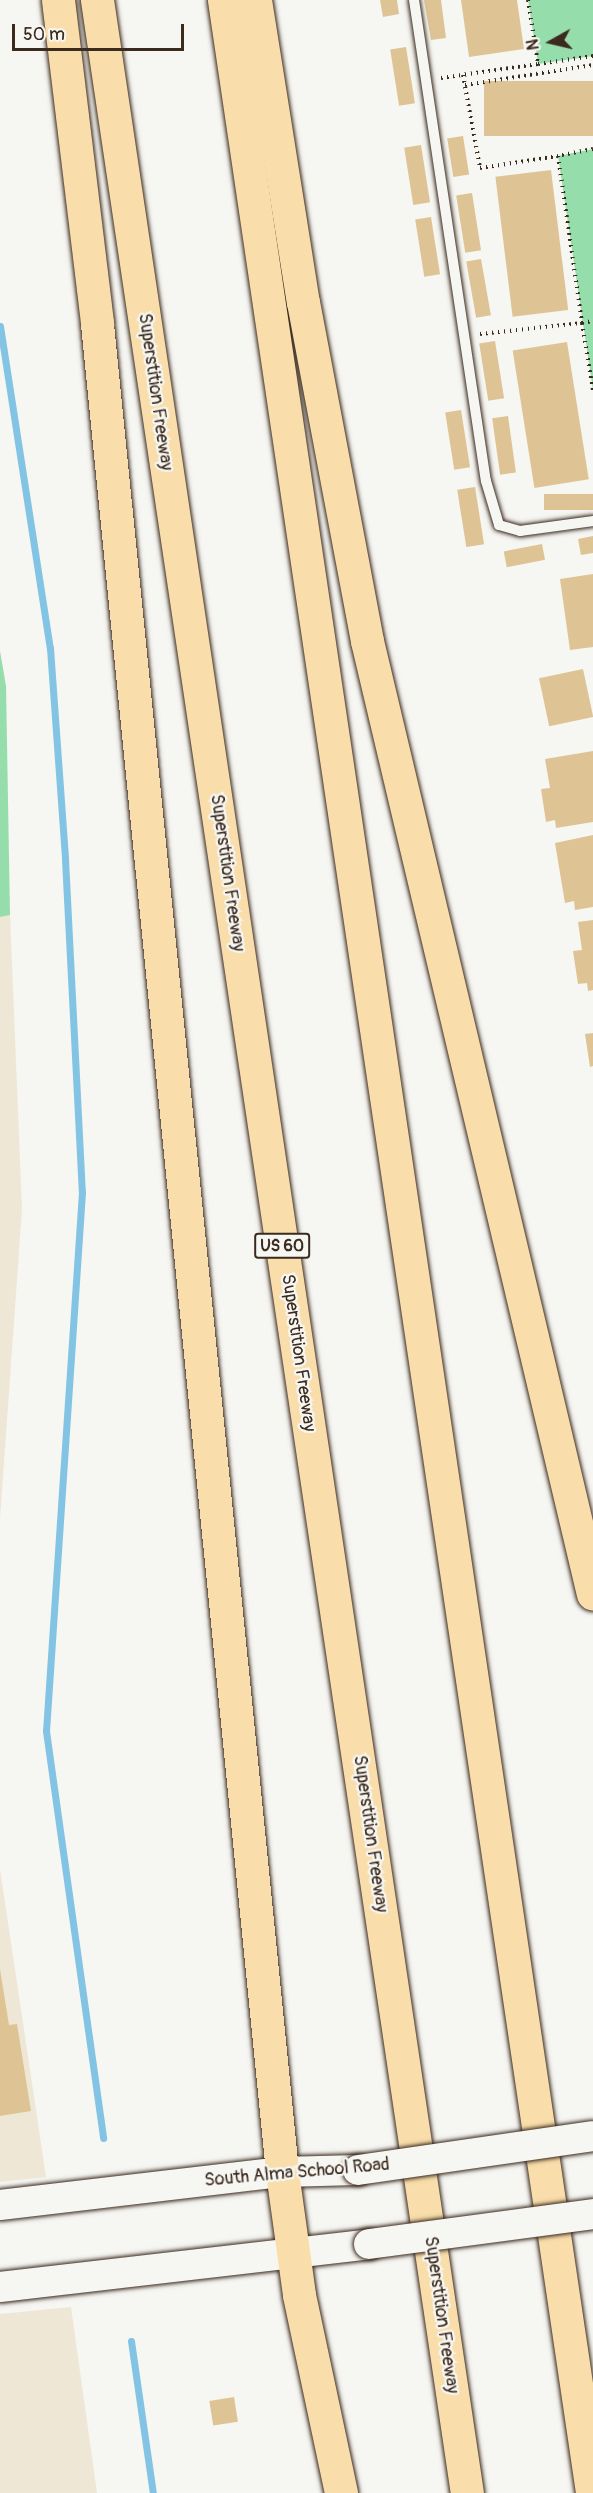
<!DOCTYPE html>
<html>
<head>
<meta charset="utf-8">
<style>
	body { margin:0 }
	#map { position:relative; width:593px; height:2493px; overflow:hidden; background:#f6f6f2; font-family:Pangolin,sans-serif }
	div>[style] { position:absolute }
	.built>* { inset:0; background:#efe7d6 }
	.green>* { inset:0; background:#95ddab }
	.stream>* { height:7px; margin:-3.5px; padding:0 3.5px; transform-origin:3.5px; border-radius:3.5px; background:#83c4e4 }
	.building>* { inset:0; background:#dec494; transform-origin:0 0 }
	.path>* { height:4px; margin-top:-2px; transform-origin:0; background:repeating-linear-gradient(90deg,#3b2a1e 0 1.5px,transparent 0 6px) }
	.roads { filter:drop-shadow(0 0 2px #3b2a1e) drop-shadow(0 0 2px #3b2a1e) }
	.service>* { height:10px; margin:-5px; padding:0 5px; transform-origin:5px; border-radius:5px; background:#f6f6f2 }
	.secondary>* { height:30px; margin:-15px; padding:0 15px; transform-origin:15px; border-radius:15px; background:#f6f6f2 }
	.motorway>* { height:33px; margin:-16.5px; padding:0 16.5px; transform-origin:16.5px; border-radius:16.5px; background:#f9deab }
	.bridges { filter:drop-shadow(0 0 2px #3b2a1e) drop-shadow(0 0 2px #3b2a1e) }
	.secondary-bridge>* { height:30px; margin:-15px; padding:0 15px; transform-origin:15px; border-radius:15px; background:#f6f6f2 }
	span { translate:-50% -50%; white-space:nowrap; text-align:center; line-height:1.15; -webkit-text-stroke:4.5px #f6f6f2; paint-order:stroke }
	.shield-label span { padding:2px 4px; background:#f6f6f2; border:2px solid; border-radius:4px; -webkit-text-stroke-width:0 }
	.shield-label { font-size:16px; color:#3b2a1e; font-weight:700 }
	.street-label { font-size:18px; color:#3b2a1e }
	.north { position:absolute; left:521px; top:12px; width:60px; height:60px; -webkit-text-stroke:4px #f6f6f2; paint-order:stroke; rotate:262deg; font-size:16px; font-weight:700; line-height:24px; text-align:center; color:#3b2a1e }
	.north::after { content:''; display:block; margin:auto; width:21px; height:27px; background:#3b2a1e; clip-path:polygon(50% 0,100% 100%,50% 72%,0 100%) }
	.scale { position:absolute; left:12px; top:24px; width:172px; height:27px; box-sizing:border-box; border:3px solid #3b2a1e; border-top:0; padding-left:8px; font-size:18px; line-height:21px; white-space:nowrap; color:#3b2a1e; -webkit-text-stroke:4px #f6f6f2; paint-order:stroke }
</style>
</head>
<body>
<div id="map">
	<div class="built">
		<i style="clip-path:polygon(10px 915px,22px 1209px,0 1519px,0 917px)"></i>
		<i style="clip-path:polygon(0 1869px,46px 2177px,0 2182px)"></i>
		<i style="clip-path:polygon(71px 2307px,97px 2493px,0 2493px,0 2314px)"></i>
	</div>
	<div class="green">
		<i style="clip-path:polygon(528px 0,593px 0,593px 56px,538px 64px)"></i>
		<i style="clip-path:polygon(593px 149px,593px 390px,558px 156px)"></i>
		<i style="clip-path:polygon(0 651px,6px 686px,10px 915px,0 917px)"></i>
	</div>
	<div class="stream">
		<i style="left:0;top:326px;width:326px;rotate:81.2deg"></i>
		<i style="left:50px;top:648px;width:212px;rotate:85.9deg"></i>
		<i style="left:65px;top:859px;width:333px;rotate:87.1deg"></i>
		<i style="left:82px;top:1192px;width:540px;rotate:93.82deg"></i>
		<i style="left:46px;top:1731px;width:411px;rotate:82deg"></i>
		<i style="left:131px;top:2341px;width:154px;rotate:81.8deg"></i>
	</div>
	<div class="building">
		<i style="clip-path:polygon(380px 0,397px 0,399px 14px,383px 17px)"></i>
		<i style="clip-path:polygon(424px 0,441px 0,446px 38px,431px 40px)"></i>
		<i style="clip-path:polygon(461px 0,517px 0,524px 49px,469px 57px)"></i>
		<i style="left:406px;top:47px;width:57px;height:16px;rotate:81deg"></i>
		<i style="left:593px;top:81px;width:55px;height:109px;rotate:90deg"></i>
		<i style="left:463px;top:136px;width:39px;height:16px;rotate:81deg"></i>
		<i style="left:421px;top:145px;width:58px;height:17px;rotate:81deg"></i>
		<i style="left:551px;top:170px;width:141px;height:56px;rotate:83deg"></i>
		<i style="left:472px;top:193px;width:58px;height:16px;rotate:81deg"></i>
		<i style="left:431px;top:217px;width:58px;height:16px;rotate:81deg"></i>
		<i style="left:481px;top:259px;width:57px;height:15px;rotate:80deg"></i>
		<i style="left:495px;top:341px;width:58px;height:16px;rotate:81deg"></i>
		<i style="left:567px;top:342px;width:139px;height:55px;rotate:81deg"></i>
		<i style="left:461px;top:410px;width:58px;height:16px;rotate:81deg"></i>
		<i style="left:508px;top:416px;width:57px;height:16px;rotate:82deg"></i>
		<i style="left:475px;top:487px;width:58px;height:18px;rotate:81deg"></i>
		<i style="left:593px;top:494px;width:16px;height:49px;rotate:90deg"></i>
		<i style="clip-path:polygon(593px 536px,593px 553px,581px 555px,578px 539px)"></i>
		<i style="left:542px;top:544px;width:16px;height:39px;rotate:79deg"></i>
		<i style="clip-path:polygon(593px 574px,593px 647px,570px 650px,560px 579px)"></i>
		<i style="left:583px;top:669px;width:49px;height:45px;rotate:78deg"></i>
		<i style="clip-path:polygon(593px 751px,593px 822px,556px 828px,555px 820px,546px 822px,541px 789px,550px 788px,545px 759px)"></i>
		<i style="clip-path:polygon(593px 835px,593px 907px,575px 910px,574px 901px,565px 903px,555px 843px)"></i>
		<i style="clip-path:polygon(593px 920px,593px 990px,588px 991px,587px 983px,578px 984px,573px 951px,582px 950px,578px 922px)"></i>
		<i style="clip-path:polygon(593px 1033px,593px 1066px,590px 1067px,585px 1034px)"></i>
		<i style="clip-path:polygon(0 1969px,9px 2025px,17px 2024px,31px 2111px,0 2116px)"></i>
		<i style="left:234px;top:2397px;width:25px;height:25px;rotate:81deg"></i>
	</div>
	<div class="path">
		<i style="left:528px;top:0;width:65px;rotate:81.1deg"></i>
		<i style="left:538px;top:64px;width:56px;rotate:-8.3deg"></i>
		<i style="left:463px;top:75px;width:95px;rotate:79.6deg"></i>
		<i style="left:480px;top:168px;width:79px;rotate:-8.7deg"></i>
		<i style="left:441px;top:78px;width:98px;rotate:-8.2deg"></i>
		<i style="left:465px;top:85px;width:130px;rotate:-8.9deg"></i>
		<i style="left:593px;top:149px;width:36px;rotate:169deg"></i>
		<i style="left:558px;top:156px;width:169px;rotate:81.8deg"></i>
		<i style="left:582px;top:323px;width:11px;rotate:-10deg"></i>
		<i style="left:480px;top:334px;width:103px;rotate:-6.2deg"></i>
		<i style="left:582px;top:323px;width:68px;rotate:80.7deg"></i>
	</div>
	<div class="roads">
		<div class="service">
			<i style="left:414px;top:0;width:486px;rotate:81.5deg"></i>
			<i style="left:486px;top:481px;width:46px;rotate:73.5deg"></i>
			<i style="left:499px;top:525px;width:22px;rotate:16deg"></i>
			<i style="left:520px;top:531px;width:74px;rotate:-7.8deg"></i>
		</div>
		<div class="secondary">
			<i style="left:0;top:2205px;width:284px;rotate:-6.7deg"></i>
			<i style="left:282px;top:2172px;width:76px;rotate:-1.5deg"></i>
			<i style="left:0;top:2287px;width:371px;rotate:-6.6deg"></i>
		</div>
		<div class="motorway">
			<i style="left:58px;top:0;width:326px;rotate:83.1deg"></i>
			<i style="left:97px;top:324px;width:1857px;rotate:84.28deg"></i>
			<i style="left:282px;top:2172px;width:124px;rotate:82.1deg"></i>
			<i style="left:299px;top:2295px;width:202px;rotate:78deg"></i>
			<i style="left:97px;top:0;width:2520px;rotate:81.56deg"></i>
			<i style="left:224px;top:0;width:2520px;rotate:81.6deg"></i>
			<i style="left:255px;top:0;width:306px;rotate:81deg"></i>
			<i style="left:303px;top:302px;width:345px;rotate:79.3deg"></i>
			<i style="left:367px;top:641px;width:979px;rotate:76.66deg"></i>
		</div>
	</div>
	<div class="bridges">
		<div class="secondary-bridge">
			<i style="left:358px;top:2170px;width:237px;rotate:-8.2deg"></i>
			<i style="left:369px;top:2244px;width:226px;rotate:-7.6deg"></i>
		</div>
	</div>
	<div class="shield-label">
		<span style="left:282px;top:1246px">US 60</span>
	</div>
	<div class="street-label">
		<span style="left:155px;top:392px;rotate:82deg">Superstition Freeway</span>
		<span style="left:227px;top:873px;rotate:82deg">Superstition Freeway</span>
		<span style="left:298px;top:1353px;rotate:82deg">Superstition Freeway</span>
		<span style="left:370px;top:1834px;rotate:82deg">Superstition Freeway</span>
		<span style="left:297px;top:2173px;rotate:-5deg">South Alma School Road</span>
		<span style="left:441px;top:2315px;rotate:82deg">Superstition Freeway</span>
	</div>
	<div class="north">N</div>
	<div class="scale">50 m</div>
</div>
</body>
</html>
